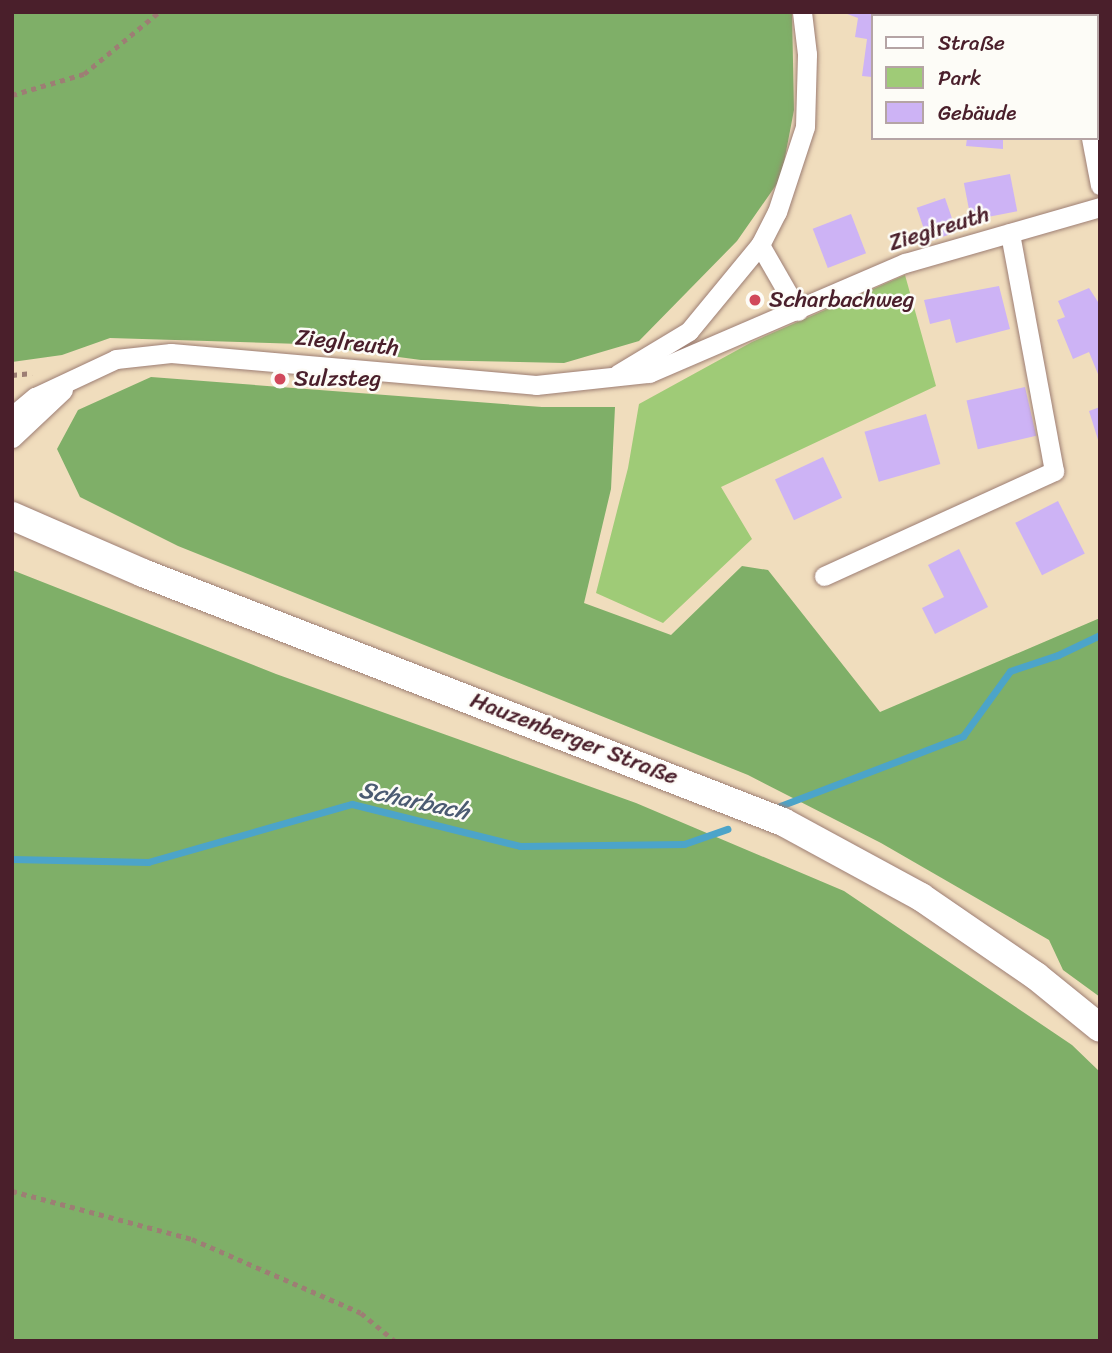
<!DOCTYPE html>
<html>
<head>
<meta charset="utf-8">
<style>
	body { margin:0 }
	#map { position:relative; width:1112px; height:1353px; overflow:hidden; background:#f0ddbd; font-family:Sriracha,sans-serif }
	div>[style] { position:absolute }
	.green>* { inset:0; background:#9fcb77 }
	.forest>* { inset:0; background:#7faf68 }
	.stream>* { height:7px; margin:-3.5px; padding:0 3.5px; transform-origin:3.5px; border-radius:3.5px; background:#4ca4c9 }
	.building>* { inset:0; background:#cdb3f5; transform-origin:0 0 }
	.path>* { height:4.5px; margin-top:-2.25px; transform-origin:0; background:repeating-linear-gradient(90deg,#9d7e74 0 5px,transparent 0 10px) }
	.roads { filter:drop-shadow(0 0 2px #9d7e74) drop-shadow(0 0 2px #9d7e74) }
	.minor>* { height:19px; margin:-9.5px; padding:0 9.5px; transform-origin:9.5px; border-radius:9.5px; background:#fff }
	.secondary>* { height:28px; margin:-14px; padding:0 14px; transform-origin:14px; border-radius:14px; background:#fff }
	.dots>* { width:19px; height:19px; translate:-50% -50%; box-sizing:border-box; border:4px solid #fdfcf7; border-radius:50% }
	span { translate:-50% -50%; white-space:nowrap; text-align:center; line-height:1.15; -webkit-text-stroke:5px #fdfcf7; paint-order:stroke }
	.street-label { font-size:23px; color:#4a1f2b }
	.poi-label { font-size:23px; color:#4a1f2b }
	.left { translate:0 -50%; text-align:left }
	.water-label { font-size:24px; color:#4b5b72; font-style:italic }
	.frame { position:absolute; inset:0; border:14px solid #4a1f2b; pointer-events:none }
	.legend { position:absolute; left:871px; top:14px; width:228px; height:126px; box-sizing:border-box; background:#fdfcf7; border:2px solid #b5a4a5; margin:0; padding:9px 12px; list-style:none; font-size:21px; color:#4a1f2b }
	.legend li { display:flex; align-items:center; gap:14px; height:35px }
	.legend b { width:35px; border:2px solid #b5a4a5 }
</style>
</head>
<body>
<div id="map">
	<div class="green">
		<i style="clip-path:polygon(905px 275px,936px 386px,721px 487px,752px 539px,663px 623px,596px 593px,628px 468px,639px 404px,752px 342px)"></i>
	</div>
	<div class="forest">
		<i style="clip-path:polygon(12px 12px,792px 12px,794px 110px,781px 178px,737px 241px,639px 341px,564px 363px,421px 360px,301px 344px,110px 338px,62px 355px,12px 362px)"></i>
		<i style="clip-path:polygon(151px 377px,542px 407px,615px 407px,611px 489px,584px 603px,671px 635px,742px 566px,768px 570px,880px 712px,1100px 618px,1100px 997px,1063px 970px,1049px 940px,881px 843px,748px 775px,178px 546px,80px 497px,57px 449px,78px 410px)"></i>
		<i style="clip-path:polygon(12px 570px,276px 674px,636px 803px,844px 891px,1072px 1045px,1100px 1072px,1100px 1341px,12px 1341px)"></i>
	</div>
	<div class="stream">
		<i style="left:780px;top:806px;width:196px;rotate:-20.9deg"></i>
		<i style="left:963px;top:736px;width:80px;rotate:-54.1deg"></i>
		<i style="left:1010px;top:671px;width:51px;rotate:-18.4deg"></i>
		<i style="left:1058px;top:655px;width:47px;rotate:-25.5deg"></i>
		<i style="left:12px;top:859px;width:136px;rotate:1.3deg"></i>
		<i style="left:148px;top:862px;width:212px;rotate:-15.9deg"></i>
		<i style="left:352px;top:804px;width:173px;rotate:14deg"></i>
		<i style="left:520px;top:846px;width:164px;rotate:-0.7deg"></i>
		<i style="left:684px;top:844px;width:46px;rotate:-19.2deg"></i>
	</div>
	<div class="building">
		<i style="clip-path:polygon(842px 12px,893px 12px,872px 16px,872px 77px,862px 76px,867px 39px,855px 37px,858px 18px)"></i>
		<i style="clip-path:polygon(938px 12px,992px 12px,937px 16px)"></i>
		<i style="clip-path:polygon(967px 138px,1003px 138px,1003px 149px,966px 146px)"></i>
		<i style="left:1010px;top:174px;width:38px;height:47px;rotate:79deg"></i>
		<i style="left:945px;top:198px;width:36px;height:30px;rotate:71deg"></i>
		<i style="left:851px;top:214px;width:42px;height:41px;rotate:69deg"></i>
		<i style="clip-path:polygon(999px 286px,1010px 329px,956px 343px,950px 319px,930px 324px,924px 300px)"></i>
		<i style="clip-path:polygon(1089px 288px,1100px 305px,1100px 379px,1089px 352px,1073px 359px,1057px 320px,1065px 317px,1058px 301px)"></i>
		<i style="left:1025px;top:387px;width:50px;height:60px;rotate:77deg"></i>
		<i style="clip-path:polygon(1100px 407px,1100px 443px,1099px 443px,1089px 411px)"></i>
		<i style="left:926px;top:414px;width:52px;height:64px;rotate:74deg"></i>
		<i style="left:823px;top:457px;width:45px;height:53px;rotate:65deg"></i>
		<i style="left:1058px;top:501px;width:59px;height:48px;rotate:63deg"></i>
		<i style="clip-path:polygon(959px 549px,988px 607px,935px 634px,922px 608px,944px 597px,928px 565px)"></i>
	</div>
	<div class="path">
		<i style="left:12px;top:95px;width:75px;rotate:-16.3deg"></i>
		<i style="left:84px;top:74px;width:97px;rotate:-39.6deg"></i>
		<i style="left:12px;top:375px;width:20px;rotate:-6deg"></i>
		<i style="left:12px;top:1191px;width:186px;rotate:14.9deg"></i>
		<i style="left:192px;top:1239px;width:184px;rotate:23.6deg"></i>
		<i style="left:361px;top:1313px;width:44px;rotate:39.5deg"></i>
	</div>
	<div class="roads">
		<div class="minor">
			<i style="left:1091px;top:138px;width:48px;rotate:79.2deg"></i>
			<i style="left:760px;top:245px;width:76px;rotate:60.1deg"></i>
			<i style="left:618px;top:374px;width:83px;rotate:-31.2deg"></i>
			<i style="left:689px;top:331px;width:112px;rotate:-50.5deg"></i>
			<i style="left:760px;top:245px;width:37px;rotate:-63deg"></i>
			<i style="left:777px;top:212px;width:89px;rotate:-71.8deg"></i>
			<i style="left:805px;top:127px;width:73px;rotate:-88.4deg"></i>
			<i style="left:807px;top:54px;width:42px;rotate:-96.8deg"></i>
			<i style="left:12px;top:416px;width:30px;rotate:-40deg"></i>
			<i style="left:35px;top:397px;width:89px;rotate:-25.1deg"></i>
			<i style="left:116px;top:359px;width:55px;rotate:-6.2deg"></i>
			<i style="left:171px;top:353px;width:366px;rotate:5deg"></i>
			<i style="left:536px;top:385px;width:114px;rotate:-6.1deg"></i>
			<i style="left:649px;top:373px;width:279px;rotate:-23.3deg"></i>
			<i style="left:905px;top:263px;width:203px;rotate:-16deg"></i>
			<i style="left:12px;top:438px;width:70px;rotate:-43.3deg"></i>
			<i style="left:824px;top:576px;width:253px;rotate:-24.5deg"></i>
			<i style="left:1054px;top:471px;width:242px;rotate:-100.5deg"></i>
		</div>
		<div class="secondary">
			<i style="left:12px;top:516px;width:143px;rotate:23.5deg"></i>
			<i style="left:143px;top:573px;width:687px;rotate:21.26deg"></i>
			<i style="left:783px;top:822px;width:157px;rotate:28.5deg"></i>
			<i style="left:921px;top:897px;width:140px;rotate:34.5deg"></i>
			<i style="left:1036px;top:976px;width:82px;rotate:39.1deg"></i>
		</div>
	</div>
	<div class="dots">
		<i style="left:755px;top:300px;background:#d1495b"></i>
		<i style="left:280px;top:379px;background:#d1495b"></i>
	</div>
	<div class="street-label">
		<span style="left:939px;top:229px;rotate:-17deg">Zieglreuth</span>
		<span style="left:347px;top:343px;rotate:6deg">Zieglreuth</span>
		<span style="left:574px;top:739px;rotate:21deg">Hauzenberger Straße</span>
	</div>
	<div class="poi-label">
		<span class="left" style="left:769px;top:300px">Scharbachweg</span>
		<span class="left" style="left:294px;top:379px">Sulzsteg</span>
	</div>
	<div class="water-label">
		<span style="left:414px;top:801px;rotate:12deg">Scharbach</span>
	</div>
	<div class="frame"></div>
	<ul class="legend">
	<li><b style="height:9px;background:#fff"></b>Straße</li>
	<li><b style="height:19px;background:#9fcb77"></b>Park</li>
	<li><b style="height:19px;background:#cdb3f5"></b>Gebäude</li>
	</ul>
</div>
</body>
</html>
